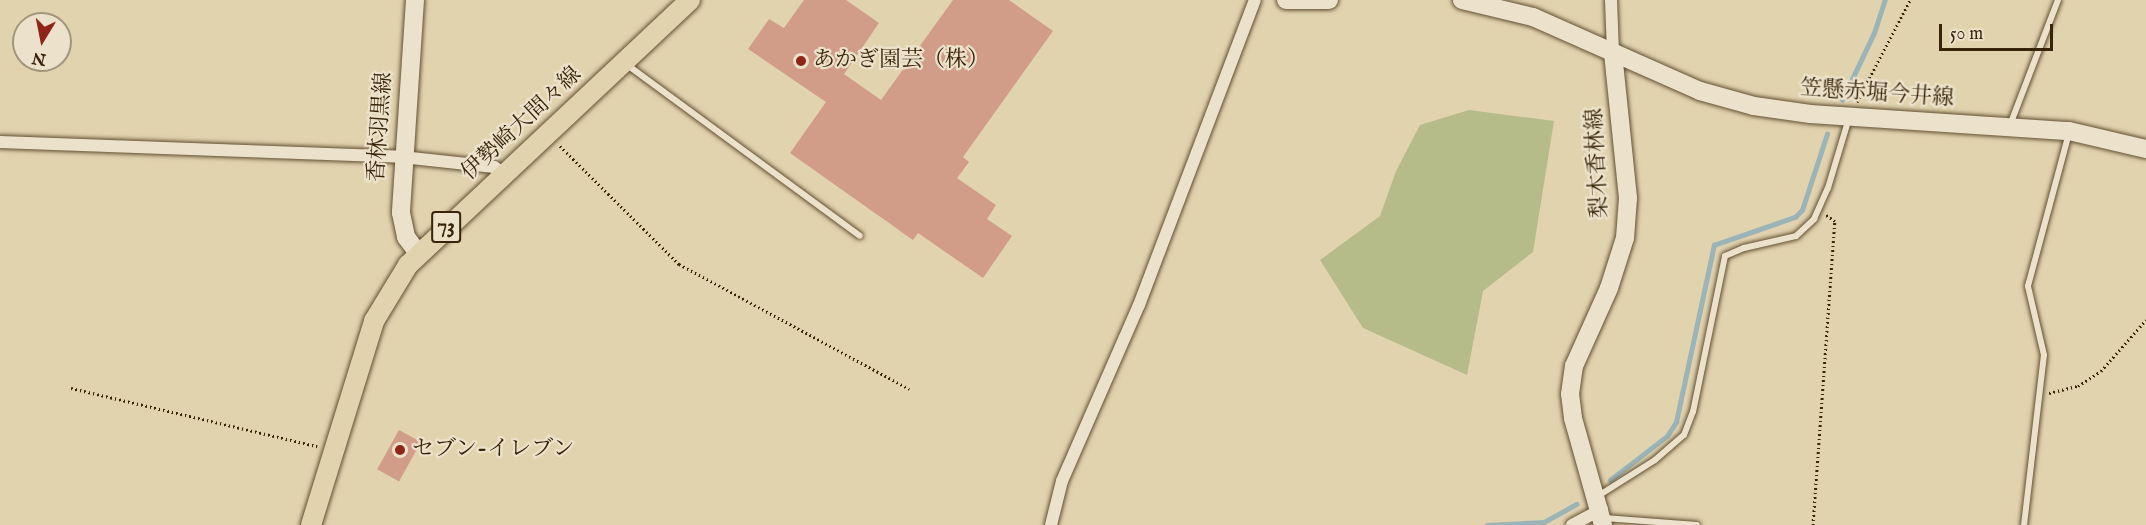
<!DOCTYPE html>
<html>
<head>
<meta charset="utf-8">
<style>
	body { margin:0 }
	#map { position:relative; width:2146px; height:525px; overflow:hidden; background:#e2d3af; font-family:"IM FELL English","Noto Serif JP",serif }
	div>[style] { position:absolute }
	.green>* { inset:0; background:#b5bc89 }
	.stream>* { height:4.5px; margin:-2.25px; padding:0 2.25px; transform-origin:2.25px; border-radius:2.25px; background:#9bb4b7 }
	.building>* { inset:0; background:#d19c88; transform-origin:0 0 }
	.path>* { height:3px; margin-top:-1.5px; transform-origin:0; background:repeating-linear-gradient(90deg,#382409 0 1.5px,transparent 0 4.5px) }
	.roads { filter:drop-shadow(0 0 2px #625032) drop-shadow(0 0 2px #625032) }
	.service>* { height:6px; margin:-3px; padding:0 3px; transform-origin:3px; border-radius:3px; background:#ece2cb }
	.minor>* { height:12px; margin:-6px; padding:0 6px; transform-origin:6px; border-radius:6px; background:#ece2cb }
	.secondary>* { height:18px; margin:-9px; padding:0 9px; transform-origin:9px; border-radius:9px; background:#ece2cb }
	.primary>* { height:20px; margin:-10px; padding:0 10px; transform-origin:10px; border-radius:10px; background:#e2d3af }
	.dots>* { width:16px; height:16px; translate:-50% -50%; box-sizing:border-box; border:3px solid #ece2cb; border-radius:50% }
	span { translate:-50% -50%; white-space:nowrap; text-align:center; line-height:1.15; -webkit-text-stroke:4.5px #ece2cb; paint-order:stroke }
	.shield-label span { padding:2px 4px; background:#ece2cb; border:2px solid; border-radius:4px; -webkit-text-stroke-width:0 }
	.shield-label { font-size:21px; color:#382409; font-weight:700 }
	.poi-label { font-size:22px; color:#382409 }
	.left { translate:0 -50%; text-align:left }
	.street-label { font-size:22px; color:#382409 }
	.north { position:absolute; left:12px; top:12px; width:60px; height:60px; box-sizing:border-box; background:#ece2cb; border:2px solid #a4967d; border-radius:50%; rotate:190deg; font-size:16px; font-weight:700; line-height:24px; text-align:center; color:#382409 }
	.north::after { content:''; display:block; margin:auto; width:21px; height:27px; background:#8f2418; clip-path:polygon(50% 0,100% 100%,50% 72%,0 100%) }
	.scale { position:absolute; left:1939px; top:24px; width:114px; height:27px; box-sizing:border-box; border:3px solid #382409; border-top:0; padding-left:8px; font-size:18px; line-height:21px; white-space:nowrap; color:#382409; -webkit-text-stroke:4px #ece2cb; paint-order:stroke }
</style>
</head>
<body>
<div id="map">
	<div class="green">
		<i style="clip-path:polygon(1469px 110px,1554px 121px,1533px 252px,1483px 291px,1467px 375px,1363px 328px,1320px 260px,1380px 216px,1396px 171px,1420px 125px)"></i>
	</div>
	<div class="stream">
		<i style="left:1842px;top:100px;width:74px;rotate:-64.5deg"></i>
		<i style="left:1874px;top:33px;width:35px;rotate:-72deg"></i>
		<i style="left:1610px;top:480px;width:72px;rotate:-37.7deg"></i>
		<i style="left:1667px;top:436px;width:17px;rotate:-57deg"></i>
		<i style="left:1676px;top:422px;width:181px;rotate:-77.9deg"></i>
		<i style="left:1714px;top:245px;width:86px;rotate:-19.1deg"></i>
		<i style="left:1795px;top:217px;width:10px;rotate:-45deg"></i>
		<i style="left:1802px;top:210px;width:80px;rotate:-71.8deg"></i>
		<i style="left:1487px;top:525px;width:57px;rotate:-3deg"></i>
		<i style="left:1544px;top:522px;width:37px;rotate:-29deg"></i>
	</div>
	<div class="building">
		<i style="clip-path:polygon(804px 0,846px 0,879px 23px,844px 74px,881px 100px,953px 0,1009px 0,1053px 31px,963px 157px,969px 162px,957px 178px,996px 205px,987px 219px,1012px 236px,983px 278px,918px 233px,913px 240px,790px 153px,826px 102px,748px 49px,769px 19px,784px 28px)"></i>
		<i style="left:399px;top:430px;width:25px;height:45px;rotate:29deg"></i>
	</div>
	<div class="path">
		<i style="left:1857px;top:102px;width:115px;rotate:-62.5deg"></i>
		<i style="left:560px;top:146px;width:168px;rotate:44.8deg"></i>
		<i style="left:679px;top:264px;width:262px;rotate:28.5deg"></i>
		<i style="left:71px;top:388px;width:253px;rotate:13.3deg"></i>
		<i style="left:2049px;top:393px;width:30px;rotate:-14deg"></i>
		<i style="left:2078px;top:386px;width:27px;rotate:-33deg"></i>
		<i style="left:2101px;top:371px;width:68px;rotate:-48.6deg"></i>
		<i style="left:1813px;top:525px;width:305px;rotate:-85.9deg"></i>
		<i style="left:1835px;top:221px;width:11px;rotate:-146deg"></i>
	</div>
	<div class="roads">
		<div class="service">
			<i style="left:626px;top:64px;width:290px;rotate:36.3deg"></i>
			<i style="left:2010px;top:125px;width:134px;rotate:-69deg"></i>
			<i style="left:1598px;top:496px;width:67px;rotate:-32.3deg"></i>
			<i style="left:1655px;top:460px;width:38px;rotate:-41deg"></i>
			<i style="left:1684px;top:435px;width:25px;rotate:-69deg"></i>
			<i style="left:1693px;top:412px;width:159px;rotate:-78.4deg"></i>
			<i style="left:1725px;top:256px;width:21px;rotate:-23deg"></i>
			<i style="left:1744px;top:248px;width:53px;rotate:-13deg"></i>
			<i style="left:1796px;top:236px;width:25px;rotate:-43deg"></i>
			<i style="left:1814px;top:219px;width:34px;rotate:-66deg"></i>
			<i style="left:1828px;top:188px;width:73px;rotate:-73.3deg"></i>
			<i style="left:1604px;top:518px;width:93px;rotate:4.3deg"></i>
			<i style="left:2024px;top:525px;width:171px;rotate:-83.3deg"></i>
			<i style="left:2044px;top:355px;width:71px;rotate:-103.1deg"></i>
			<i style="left:2028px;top:286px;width:158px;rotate:-75deg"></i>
		</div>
		<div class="minor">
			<i style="left:1611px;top:0;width:52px;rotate:87.8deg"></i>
			<i style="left:0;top:142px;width:402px;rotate:2.1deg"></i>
			<i style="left:402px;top:157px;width:93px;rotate:6.2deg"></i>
			<i style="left:494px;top:167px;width:14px;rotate:34deg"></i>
			<i style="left:1051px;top:525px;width:45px;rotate:-76deg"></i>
			<i style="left:1062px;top:481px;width:192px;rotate:-66.4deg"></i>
			<i style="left:1139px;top:305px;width:326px;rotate:-69.2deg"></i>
			<i style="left:1572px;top:525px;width:34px;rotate:-28deg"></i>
		</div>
		<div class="secondary">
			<i style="left:415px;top:0;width:213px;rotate:93.8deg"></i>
			<i style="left:401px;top:213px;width:25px;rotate:78deg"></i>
			<i style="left:406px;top:237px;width:20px;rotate:53deg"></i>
			<i style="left:1286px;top:0;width:43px"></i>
			<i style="left:1462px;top:0;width:73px;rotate:13.5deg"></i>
			<i style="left:1533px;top:17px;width:183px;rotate:23.9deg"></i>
			<i style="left:1700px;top:91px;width:56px;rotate:15.5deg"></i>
			<i style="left:1754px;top:106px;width:57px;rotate:8.1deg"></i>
			<i style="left:1810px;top:114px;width:260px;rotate:3.8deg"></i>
			<i style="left:2069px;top:131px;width:79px;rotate:13.2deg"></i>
			<i style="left:1603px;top:525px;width:111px;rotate:-105.7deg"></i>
			<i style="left:1573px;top:418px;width:24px;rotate:-97deg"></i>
			<i style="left:1570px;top:394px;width:28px;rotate:-82deg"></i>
			<i style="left:1574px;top:366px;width:85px;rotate:-65.8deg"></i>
			<i style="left:1609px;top:288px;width:52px;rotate:-72.3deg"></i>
			<i style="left:1625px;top:238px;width:40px;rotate:-85.7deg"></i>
			<i style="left:1628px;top:198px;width:147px;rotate:-95.9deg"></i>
		</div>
		<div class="primary">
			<i style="left:311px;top:525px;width:214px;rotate:-72.8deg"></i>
			<i style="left:374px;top:321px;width:66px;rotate:-58.7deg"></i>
			<i style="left:408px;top:265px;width:387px;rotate:-43.2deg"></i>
		</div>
	</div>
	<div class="dots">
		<i style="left:801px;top:61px;background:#8f2418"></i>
		<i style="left:400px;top:450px;background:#8f2418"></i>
	</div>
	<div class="shield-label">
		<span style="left:446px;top:227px">73</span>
	</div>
	<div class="poi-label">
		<span class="left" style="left:813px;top:61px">あかぎ園芸（株）</span>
		<span class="left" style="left:412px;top:450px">セブン-イレブン</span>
	</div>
	<div class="street-label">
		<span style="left:1877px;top:94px;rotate:4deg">笠懸赤堀今井線</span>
		<span style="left:522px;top:124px;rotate:-43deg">伊勢崎大間々線</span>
		<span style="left:381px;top:127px;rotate:-86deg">香林羽黒線</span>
		<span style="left:1598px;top:163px;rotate:-93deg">梨木香林線</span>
	</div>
	<div class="north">N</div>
	<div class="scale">50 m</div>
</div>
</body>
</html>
